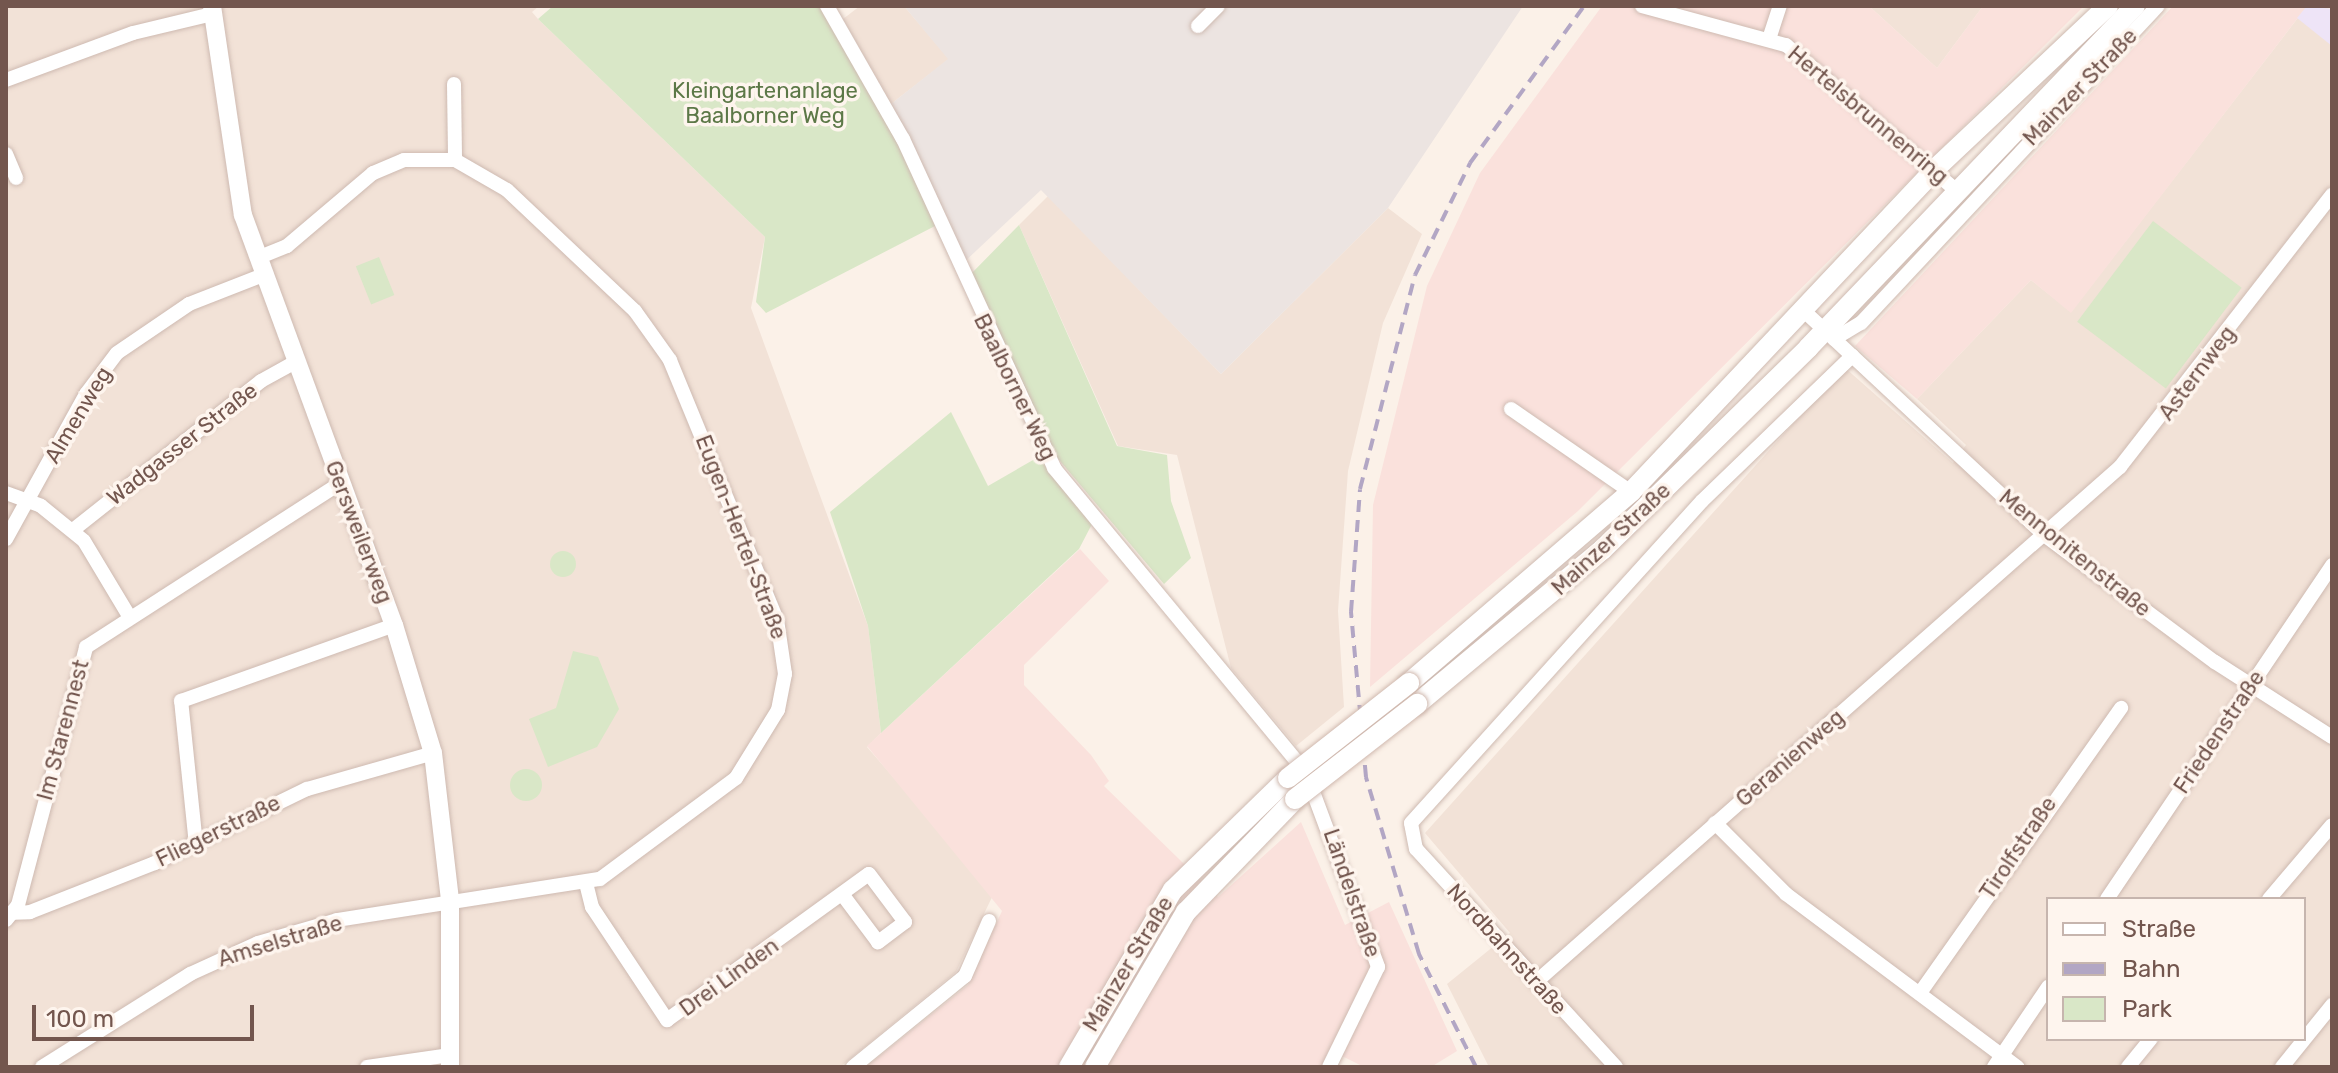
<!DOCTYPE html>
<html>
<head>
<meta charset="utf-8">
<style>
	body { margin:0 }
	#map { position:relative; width:2338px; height:1073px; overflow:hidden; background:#fbf1e8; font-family:Rubik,sans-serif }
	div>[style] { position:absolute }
	.residential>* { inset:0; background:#f2e2d7 }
	.commercial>* { inset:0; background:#fae1dc }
	.industrial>* { inset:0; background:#ece4e1 }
	.education>* { inset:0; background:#eee4f7 }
	.green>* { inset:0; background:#d9e7c7; transform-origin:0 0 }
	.round { border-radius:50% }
	.roads { filter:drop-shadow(0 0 2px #cebab1) drop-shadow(0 0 2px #cebab1) }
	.minor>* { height:14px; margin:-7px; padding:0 7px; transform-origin:7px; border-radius:7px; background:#fff }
	.tertiary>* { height:18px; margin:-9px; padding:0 9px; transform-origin:9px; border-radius:9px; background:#fff }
	.secondary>* { height:20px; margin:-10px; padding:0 10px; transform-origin:10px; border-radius:10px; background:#fff }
	.rail>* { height:4px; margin-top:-2px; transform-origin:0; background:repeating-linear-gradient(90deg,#b2a6c4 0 12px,transparent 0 20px) }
	.bridges { filter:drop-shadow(0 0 2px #d0b9af) drop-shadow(0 0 2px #d0b9af) }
	.secondary-bridge>* { height:20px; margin:-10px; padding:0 10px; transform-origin:10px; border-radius:10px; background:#fff }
	span { translate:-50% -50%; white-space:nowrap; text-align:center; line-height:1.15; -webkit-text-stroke:7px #fef5ee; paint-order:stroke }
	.street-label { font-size:22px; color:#73564e }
	.park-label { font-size:22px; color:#5c7847 }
	.frame { position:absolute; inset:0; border:8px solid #73564e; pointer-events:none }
	.legend { position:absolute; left:2046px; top:897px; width:260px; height:144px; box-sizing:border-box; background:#fef5ee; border:2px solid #c6b5ae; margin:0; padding:10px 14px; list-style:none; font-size:24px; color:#73564e }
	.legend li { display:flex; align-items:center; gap:16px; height:40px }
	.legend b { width:40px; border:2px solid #c6b5ae }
	.scale { position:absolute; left:32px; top:1005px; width:222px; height:36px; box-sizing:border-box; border:4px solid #73564e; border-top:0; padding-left:10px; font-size:24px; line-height:28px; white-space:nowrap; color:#73564e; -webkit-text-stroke:6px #fef5ee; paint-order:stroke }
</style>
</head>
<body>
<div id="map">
	<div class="residential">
		<i style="clip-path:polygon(6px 6px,539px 6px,532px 12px,538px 19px,765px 237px,751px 308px,868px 626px,881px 733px,867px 747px,994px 893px,956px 972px,840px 1067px,6px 1067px)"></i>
		<i style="clip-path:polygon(860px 6px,904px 6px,949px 59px,891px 104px,843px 19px)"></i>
		<i style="clip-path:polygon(1869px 6px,1983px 6px,1937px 68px)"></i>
		<i style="clip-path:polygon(evenodd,2307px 6px,2332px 9px,2332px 1067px,1489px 1067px,1447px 984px,1510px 933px,1425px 833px,1844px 367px,1953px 463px,1966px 445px,1917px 399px,2031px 280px,2071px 312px,2307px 6px,2048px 899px,2304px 899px,2304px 1039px,2048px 1039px,2048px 899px)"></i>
		<i style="clip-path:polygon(1048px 196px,1221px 374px,1388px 208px,1422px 234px,1383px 323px,1348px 471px,1338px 611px,1344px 707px,1296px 746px,1231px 668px,1177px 455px,1118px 446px,1019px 225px)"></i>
	</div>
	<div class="commercial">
		<i style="clip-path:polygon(1602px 6px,1869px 6px,1937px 68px,1983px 6px,2084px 6px,1578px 511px,1370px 687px,1373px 505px,1427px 286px,1480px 173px)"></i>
		<i style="clip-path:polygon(2173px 6px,2307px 6px,2071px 313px,2031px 280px,1917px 399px,1855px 346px)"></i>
		<i style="clip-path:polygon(1080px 549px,1109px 581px,1024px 665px,1024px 685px,1091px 755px,1109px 781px,1104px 786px,1218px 897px,1301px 822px,1345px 925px,1389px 902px,1457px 1051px,1431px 1067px,1364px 1067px,1342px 1056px,1336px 1067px,866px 1067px,968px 985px,1002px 911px,867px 746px)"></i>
	</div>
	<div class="industrial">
		<i style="clip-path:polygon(904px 6px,1523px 6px,1388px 208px,1221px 374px,1041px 190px,961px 265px,891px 104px,948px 59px)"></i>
	</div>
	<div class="education">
		<i style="clip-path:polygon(2307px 6px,2332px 9px,2332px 46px,2297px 18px)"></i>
	</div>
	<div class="green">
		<i style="clip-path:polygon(553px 6px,822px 6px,898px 142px,935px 226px,766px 313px,756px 302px,765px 237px,538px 19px)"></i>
		<i style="left:2153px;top:221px;width:111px;height:126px;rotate:37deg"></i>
		<i style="clip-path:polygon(1019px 225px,1117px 446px,1167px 455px,1171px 501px,1191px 558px,1164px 584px,1044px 442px,969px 276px)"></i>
		<i style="left:379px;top:257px;width:41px;height:25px;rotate:68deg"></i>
		<i style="clip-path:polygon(951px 412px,988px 486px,1040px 456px,1092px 524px,1079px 549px,881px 733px,868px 626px,830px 512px)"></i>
		<i class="round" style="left:550px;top:551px;width:26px;height:26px"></i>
		<i style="clip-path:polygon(573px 651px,598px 657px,619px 709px,597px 747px,548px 767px,529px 719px,556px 708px)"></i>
		<i class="round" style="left:510px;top:769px;width:32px;height:32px"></i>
	</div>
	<div class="roads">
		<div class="minor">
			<i style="left:827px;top:6px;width:153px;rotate:60.3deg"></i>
			<i style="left:903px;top:139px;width:362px;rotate:65.3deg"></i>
			<i style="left:1054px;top:468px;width:396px;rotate:50.4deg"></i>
			<i style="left:1306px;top:773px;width:207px;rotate:69.6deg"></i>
			<i style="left:1378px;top:967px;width:111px;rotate:116.1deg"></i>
			<i style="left:1642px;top:6px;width:149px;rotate:15.2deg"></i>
			<i style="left:1786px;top:45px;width:223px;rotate:40.5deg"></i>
			<i style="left:1198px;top:26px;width:28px;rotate:-45deg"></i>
			<i style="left:1770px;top:36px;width:32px;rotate:-72deg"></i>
			<i style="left:6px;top:80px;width:135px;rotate:-20.3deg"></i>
			<i style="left:133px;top:33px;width:81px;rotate:-13.5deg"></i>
			<i style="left:454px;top:84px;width:76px;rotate:89.2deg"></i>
			<i style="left:6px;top:154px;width:26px;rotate:67deg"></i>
			<i style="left:1803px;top:310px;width:328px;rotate:43deg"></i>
			<i style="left:2043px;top:534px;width:214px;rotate:36.7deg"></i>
			<i style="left:2215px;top:662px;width:139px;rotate:32.7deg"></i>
			<i style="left:1834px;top:339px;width:31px;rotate:-31deg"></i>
			<i style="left:1861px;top:323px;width:434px;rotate:-46.9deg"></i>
			<i style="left:1511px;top:409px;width:146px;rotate:34.7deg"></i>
			<i style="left:6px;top:493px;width:37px;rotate:20deg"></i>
			<i style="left:41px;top:506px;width:55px;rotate:39.1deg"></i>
			<i style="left:84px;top:541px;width:87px;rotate:59deg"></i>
			<i style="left:73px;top:530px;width:240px;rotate:-38.4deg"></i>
			<i style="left:261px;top:381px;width:38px;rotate:-29deg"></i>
			<i style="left:6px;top:539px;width:166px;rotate:-61.1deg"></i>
			<i style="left:86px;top:394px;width:51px;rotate:-52.9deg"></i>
			<i style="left:117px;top:353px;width:87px;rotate:-34.2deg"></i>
			<i style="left:189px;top:304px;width:79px;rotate:-21.4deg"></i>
			<i style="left:1715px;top:823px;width:100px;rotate:45deg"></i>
			<i style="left:1786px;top:894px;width:289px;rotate:36.8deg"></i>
			<i style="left:196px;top:845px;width:145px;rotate:-95.9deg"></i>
			<i style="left:181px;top:701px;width:226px;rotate:-19.6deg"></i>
			<i style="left:586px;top:883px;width:25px;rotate:76deg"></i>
			<i style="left:592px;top:907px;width:136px;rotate:56.4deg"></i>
			<i style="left:667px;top:1020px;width:249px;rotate:-35.9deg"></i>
			<i style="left:869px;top:874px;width:60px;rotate:53.1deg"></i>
			<i style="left:905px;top:922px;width:34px;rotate:143deg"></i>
			<i style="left:878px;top:942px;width:60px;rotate:-126.9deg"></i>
			<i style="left:2107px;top:899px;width:403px;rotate:-56deg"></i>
			<i style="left:2269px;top:899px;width:97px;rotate:-49.6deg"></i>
			<i style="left:6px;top:913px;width:24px;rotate:-2deg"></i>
			<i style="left:30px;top:912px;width:134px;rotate:-21.4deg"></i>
			<i style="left:155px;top:863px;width:169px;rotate:-26deg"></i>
			<i style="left:307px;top:789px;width:131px;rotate:-15.9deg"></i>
			<i style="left:6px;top:920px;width:19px;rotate:-51deg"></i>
			<i style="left:18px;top:905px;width:267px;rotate:-75.2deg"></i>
			<i style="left:86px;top:647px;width:302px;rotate:-32.8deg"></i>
			<i style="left:1536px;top:982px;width:779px;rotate:-41.41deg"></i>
			<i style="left:2120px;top:467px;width:345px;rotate:-52.1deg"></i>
			<i style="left:1920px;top:993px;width:349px;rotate:-54.8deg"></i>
			<i style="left:42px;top:1067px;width:175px;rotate:-32.1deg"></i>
			<i style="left:190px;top:974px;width:75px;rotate:-24.5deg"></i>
			<i style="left:258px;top:943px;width:82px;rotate:-16.2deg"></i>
			<i style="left:337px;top:920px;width:266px;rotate:-8.9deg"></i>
			<i style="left:600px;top:879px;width:169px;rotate:-36.6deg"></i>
			<i style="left:736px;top:778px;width:80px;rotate:-58.3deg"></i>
			<i style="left:778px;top:710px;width:37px;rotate:-79deg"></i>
			<i style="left:785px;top:674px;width:55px;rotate:-98.4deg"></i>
			<i style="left:777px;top:620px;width:281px;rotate:-112.4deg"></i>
			<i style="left:670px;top:360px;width:60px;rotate:-125.5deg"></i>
			<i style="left:635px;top:311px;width:176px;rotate:-136.6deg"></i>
			<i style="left:507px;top:190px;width:60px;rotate:-150deg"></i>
			<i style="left:455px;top:160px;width:51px;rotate:180deg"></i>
			<i style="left:404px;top:160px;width:34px;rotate:157deg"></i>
			<i style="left:373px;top:173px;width:113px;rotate:139.7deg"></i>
			<i style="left:287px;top:246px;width:32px;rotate:158deg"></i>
			<i style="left:367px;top:1067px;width:84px;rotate:-8.2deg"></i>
			<i style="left:853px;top:1067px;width:144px;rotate:-39.1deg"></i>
			<i style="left:965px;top:976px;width:60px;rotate:-66.4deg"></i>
			<i style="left:1616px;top:1067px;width:296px;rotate:-132.5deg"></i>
			<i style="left:1416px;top:849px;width:26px;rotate:-101deg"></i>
			<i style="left:1411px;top:823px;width:434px;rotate:-47.9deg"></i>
			<i style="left:1702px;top:501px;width:209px;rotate:-44deg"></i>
			<i style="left:1994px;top:1067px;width:97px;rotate:-56deg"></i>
			<i style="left:2128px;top:1067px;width:36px;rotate:-51deg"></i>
			<i style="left:2282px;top:1067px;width:80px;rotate:-51.1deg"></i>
		</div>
		<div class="tertiary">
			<i style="left:212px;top:6px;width:211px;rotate:81.6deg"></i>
			<i style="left:243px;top:215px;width:437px;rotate:69.8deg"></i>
			<i style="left:394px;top:625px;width:134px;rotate:73.1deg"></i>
			<i style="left:433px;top:753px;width:148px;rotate:83.4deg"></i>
			<i style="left:450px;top:900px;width:167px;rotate:90deg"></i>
		</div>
		<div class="secondary">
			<i style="left:1409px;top:683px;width:293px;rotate:-40.7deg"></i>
			<i style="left:1631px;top:492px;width:442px;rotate:-46.7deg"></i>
			<i style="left:1934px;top:170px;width:239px;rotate:-43.3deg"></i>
			<i style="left:1417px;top:704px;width:241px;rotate:-39.8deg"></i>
			<i style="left:1602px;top:550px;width:289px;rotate:-44.4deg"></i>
			<i style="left:1808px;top:348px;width:473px;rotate:-46.3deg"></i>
			<i style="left:1069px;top:1067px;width:205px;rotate:-59.6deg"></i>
			<i style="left:1173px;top:890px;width:161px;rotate:-44.2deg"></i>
			<i style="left:1095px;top:1067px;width:180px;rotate:-59.6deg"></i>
			<i style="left:1186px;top:912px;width:157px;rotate:-46deg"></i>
		</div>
	</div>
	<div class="rail">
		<i style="left:1476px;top:1067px;width:127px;rotate:-116.8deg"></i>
		<i style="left:1419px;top:954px;width:185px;rotate:-106.7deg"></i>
		<i style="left:1366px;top:777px;width:166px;rotate:-95.2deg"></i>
		<i style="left:1351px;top:612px;width:123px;rotate:-85.8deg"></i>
		<i style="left:1360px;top:489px;width:221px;rotate:-75.6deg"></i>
		<i style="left:1415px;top:275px;width:125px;rotate:-63.8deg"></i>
		<i style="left:1470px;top:163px;width:194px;rotate:-54deg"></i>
	</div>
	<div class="bridges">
		<div class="secondary-bridge">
			<i style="left:1288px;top:778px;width:154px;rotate:-38.1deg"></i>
			<i style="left:1295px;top:799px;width:155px;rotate:-37.9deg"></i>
		</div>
	</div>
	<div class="street-label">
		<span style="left:2080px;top:87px;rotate:-46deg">Mainzer Straße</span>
		<span style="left:1868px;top:115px;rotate:40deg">Hertelsbrunnenring</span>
		<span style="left:2197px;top:373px;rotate:-53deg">Asternweg</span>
		<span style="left:1015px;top:387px;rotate:64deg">Baalborner Weg</span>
		<span style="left:78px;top:415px;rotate:-59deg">Almenweg</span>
		<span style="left:182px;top:444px;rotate:-38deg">Wadgasser Straße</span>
		<span style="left:359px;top:532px;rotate:69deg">Gersweilerweg</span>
		<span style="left:741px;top:537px;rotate:69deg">Eugen-Hertel-Straße</span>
		<span style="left:1611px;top:539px;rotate:-43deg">Mainzer Straße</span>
		<span style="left:2075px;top:553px;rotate:39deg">Mennonitenstraße</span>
		<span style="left:63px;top:730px;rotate:-75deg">Im Starennest</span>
		<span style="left:2219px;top:732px;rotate:-56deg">Friedenstraße</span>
		<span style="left:1790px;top:758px;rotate:-41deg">Geranienweg</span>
		<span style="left:218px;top:831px;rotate:-26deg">Fliegerstraße</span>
		<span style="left:2018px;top:848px;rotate:-56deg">Tirolfstraße</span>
		<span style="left:1352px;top:893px;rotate:71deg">Ländelstraße</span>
		<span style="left:280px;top:941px;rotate:-17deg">Amselstraße</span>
		<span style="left:1507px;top:949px;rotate:48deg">Nordbahnstraße</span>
		<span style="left:1128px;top:964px;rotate:-59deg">Mainzer Straße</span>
		<span style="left:729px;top:977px;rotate:-36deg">Drei Linden</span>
	</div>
	<div class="park-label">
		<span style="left:765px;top:103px">Kleingartenanlage<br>Baalborner Weg</span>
	</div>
	<div class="frame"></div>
	<ul class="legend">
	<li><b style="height:10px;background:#fff"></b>Straße</li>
	<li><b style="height:10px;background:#b2a6c4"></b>Bahn</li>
	<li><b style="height:22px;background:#d9e7c7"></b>Park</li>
	</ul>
	<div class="scale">100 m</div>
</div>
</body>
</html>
